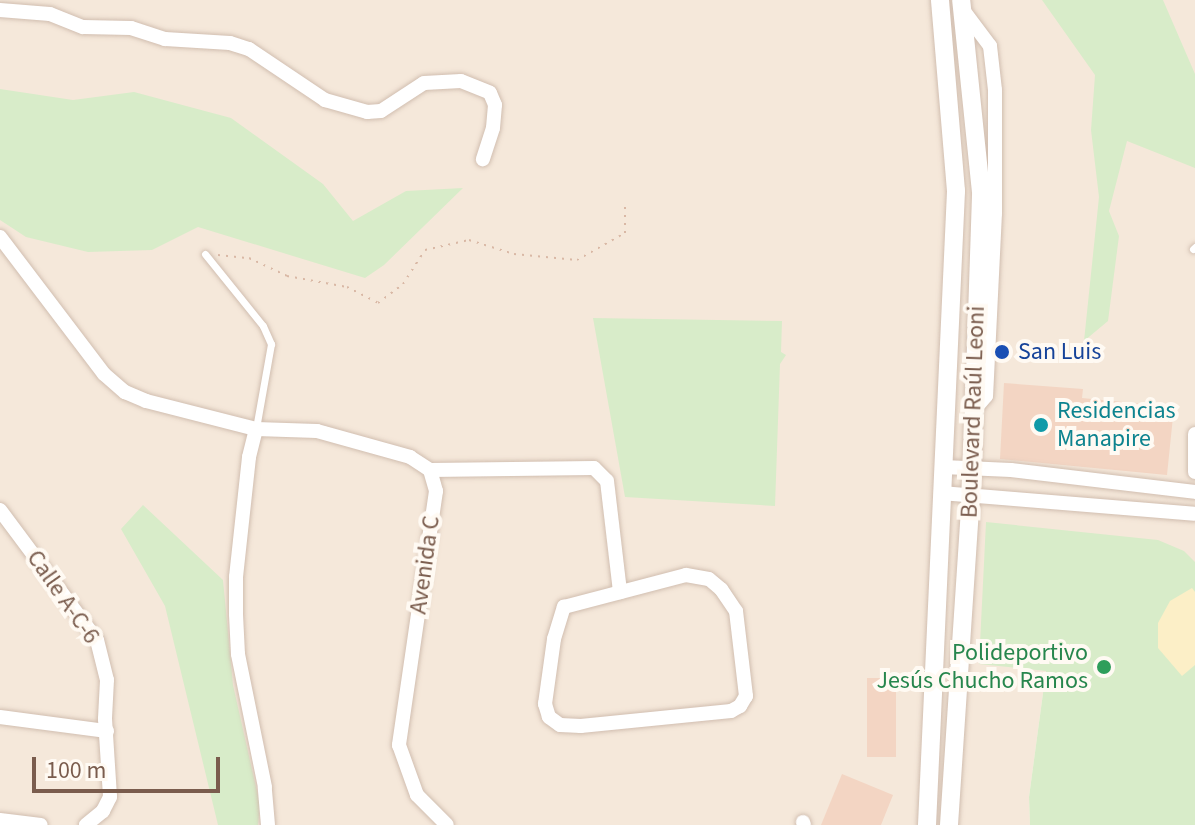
<!DOCTYPE html>
<html>
<head>
<meta charset="utf-8">
<style>
	body { margin:0 }
	#map { position:relative; width:1195px; height:825px; overflow:hidden; background:#fdf6ec; font-family:"Source Sans 3",sans-serif }
	div>[style] { position:absolute }
	.residential>* { inset:0; background:#f5e8da }
	.green>* { inset:0; background:#d8ecc9 }
	.sand>* { inset:0; background:#fcefc7 }
	.building>* { inset:0; background:#f3d5c3; transform-origin:0 0 }
	.path>* { height:2px; margin-top:-1px; transform-origin:0; background:repeating-linear-gradient(90deg,#d9b8a5 0 2px,transparent 0 8px) }
	.roads { filter:drop-shadow(0 0 2px #d1beb0) drop-shadow(0 0 2px #d1beb0) }
	.lane>* { height:7px; margin:-3.5px; padding:0 3.5px; transform-origin:3.5px; border-radius:3.5px; background:#fff }
	.street>* { height:14px; margin:-7px; padding:0 7px; transform-origin:7px; border-radius:7px; background:#fff }
	.secondary>* { height:18px; margin:-9px; padding:0 9px; transform-origin:9px; border-radius:9px; background:#fff }
	.dots>* { width:22px; height:22px; translate:-50% -50%; box-sizing:border-box; border:4px solid #fffaf3; border-radius:50% }
	span { translate:-50% -50%; white-space:nowrap; text-align:center; line-height:1.15; -webkit-text-stroke:8px #fffaf3; paint-order:stroke }
	.transit-label { font-size:24px; color:#164399 }
	.left { translate:0 -50%; text-align:left }
	.culture-label { font-size:24px; color:#0d838f }
	.street-label { font-size:24px; color:#7a5c4d }
	.leisure-label { font-size:24px; color:#27864d }
	.right { translate:-100% -50%; text-align:right }
	.scale { position:absolute; left:32px; top:757px; width:188px; height:36px; box-sizing:border-box; border:4px solid #7a5c4d; border-top:0; padding-left:10px; font-size:24px; line-height:28px; white-space:nowrap; color:#7a5c4d; -webkit-text-stroke:6px #fffaf3; paint-order:stroke }
</style>
</head>
<body>
<div id="map">
	<div class="residential">
		<i style="clip-path:polygon(0 0,1195px 0,1195px 816px,1046px 671px,1029px 797px,1030px 825px,0 825px)"></i>
	</div>
	<div class="green">
		<i style="clip-path:polygon(1042px 0,1163px 0,1195px 74px,1195px 168px,1127px 141px,1109px 211px,1119px 236px,1108px 321px,1084px 341px,1099px 197px,1091px 130px,1095px 75px)"></i>
		<i style="clip-path:polygon(0 89px,73px 100px,134px 92px,231px 118px,323px 184px,353px 221px,406px 191px,463px 188px,384px 265px,365px 278px,198px 227px,152px 250px,88px 252px,26px 237px,0 220px)"></i>
		<i style="clip-path:polygon(593px 318px,782px 321px,781px 352px,786px 355px,780px 364px,775px 506px,625px 497px)"></i>
		<i style="clip-path:polygon(143px 505px,223px 580px,233px 685px,260px 805px,258px 825px,218px 825px,165px 606px,121px 529px)"></i>
		<i style="clip-path:polygon(986px 522px,1158px 540px,1184px 551px,1195px 562px,1195px 825px,1030px 825px,1029px 797px,1046px 671px,979px 664px)"></i>
	</div>
	<div class="sand">
		<i style="clip-path:polygon(1192px 588px,1195px 592px,1195px 665px,1182px 676px,1158px 648px,1158px 623px,1170px 601px)"></i>
	</div>
	<div class="building">
		<i style="clip-path:polygon(1004px 383px,1083px 389px,1082px 398px,1174px 407px,1167px 475px,1000px 459px)"></i>
		<i style="left:867px;top:678px;width:29px;height:79px"></i>
		<i style="clip-path:polygon(842px 774px,893px 795px,881px 825px,821px 825px)"></i>
	</div>
	<div class="path">
		<i style="left:218px;top:255px;width:31px;rotate:6deg"></i>
		<i style="left:249px;top:258px;width:42px;rotate:25.3deg"></i>
		<i style="left:287px;top:276px;width:61px;rotate:10.4deg"></i>
		<i style="left:347px;top:287px;width:35px;rotate:27deg"></i>
		<i style="left:378px;top:303px;width:31px;rotate:-37deg"></i>
		<i style="left:403px;top:284px;width:40px;rotate:-57.1deg"></i>
		<i style="left:425px;top:250px;width:45px;rotate:-12.8deg"></i>
		<i style="left:469px;top:240px;width:47px;rotate:17.3deg"></i>
		<i style="left:514px;top:254px;width:63px;rotate:5.4deg"></i>
		<i style="left:577px;top:260px;width:55px;rotate:-29.4deg"></i>
		<i style="left:625px;top:233px;width:26px;rotate:-90deg"></i>
	</div>
	<div class="roads">
		<div class="lane">
			<i style="left:1193px;top:249px;width:3px;rotate:-45deg"></i>
			<i style="left:205px;top:254px;width:92px;rotate:51.1deg"></i>
			<i style="left:263px;top:326px;width:20px;rotate:66deg"></i>
			<i style="left:271px;top:344px;width:85px;rotate:100.1deg"></i>
		</div>
		<div class="street">
			<i style="left:0;top:10px;width:50px;rotate:4.6deg"></i>
			<i style="left:50px;top:14px;width:35px;rotate:22deg"></i>
			<i style="left:83px;top:27px;width:48px;rotate:1.2deg"></i>
			<i style="left:131px;top:28px;width:36px;rotate:18deg"></i>
			<i style="left:165px;top:39px;width:65px;rotate:3.5deg"></i>
			<i style="left:230px;top:43px;width:20px;rotate:18deg"></i>
			<i style="left:249px;top:49px;width:92px;rotate:33.9deg"></i>
			<i style="left:325px;top:100px;width:44px;rotate:15.9deg"></i>
			<i style="left:367px;top:112px;width:14px;rotate:-4deg"></i>
			<i style="left:381px;top:111px;width:51px;rotate:-33.1deg"></i>
			<i style="left:424px;top:83px;width:37px;rotate:-3deg"></i>
			<i style="left:461px;top:81px;width:31px;rotate:22deg"></i>
			<i style="left:490px;top:93px;width:13px;rotate:67deg"></i>
			<i style="left:495px;top:105px;width:23px;rotate:95deg"></i>
			<i style="left:493px;top:128px;width:33px;rotate:108deg"></i>
			<i style="left:963px;top:10px;width:45px;rotate:53.1deg"></i>
			<i style="left:990px;top:46px;width:44px;rotate:83.5deg"></i>
			<i style="left:995px;top:90px;width:123px;rotate:90deg"></i>
			<i style="left:995px;top:213px;width:183px;rotate:92.8deg"></i>
			<i style="left:986px;top:396px;width:20px;rotate:131deg"></i>
			<i style="left:0;top:237px;width:172px;rotate:52.8deg"></i>
			<i style="left:104px;top:374px;width:28px;rotate:41deg"></i>
			<i style="left:125px;top:392px;width:23px;rotate:23deg"></i>
			<i style="left:146px;top:401px;width:114px;rotate:14.3deg"></i>
			<i style="left:1195px;top:434px;width:38px;rotate:90deg"></i>
			<i style="left:943px;top:467px;width:68px;rotate:2.5deg"></i>
			<i style="left:1011px;top:470px;width:185px;rotate:6.8deg"></i>
			<i style="left:430px;top:470px;width:164px;rotate:-0.7deg"></i>
			<i style="left:594px;top:468px;width:18px;rotate:45deg"></i>
			<i style="left:607px;top:481px;width:112px;rotate:83.3deg"></i>
			<i style="left:941px;top:493px;width:254px;rotate:4.7deg"></i>
			<i style="left:0;top:510px;width:162px;rotate:53.3deg"></i>
			<i style="left:97px;top:640px;width:41px;rotate:76deg"></i>
			<i style="left:107px;top:680px;width:39px;rotate:93deg"></i>
			<i style="left:105px;top:719px;width:78px;rotate:86.3deg"></i>
			<i style="left:110px;top:797px;width:16px;rotate:117deg"></i>
			<i style="left:103px;top:811px;width:22px;rotate:141deg"></i>
			<i style="left:686px;top:575px;width:23px;rotate:10deg"></i>
			<i style="left:709px;top:579px;width:16px;rotate:40deg"></i>
			<i style="left:721px;top:589px;width:27px;rotate:56deg"></i>
			<i style="left:736px;top:611px;width:86px;rotate:83.3deg"></i>
			<i style="left:746px;top:696px;width:12px;rotate:121deg"></i>
			<i style="left:740px;top:706px;width:10px;rotate:151deg"></i>
			<i style="left:731px;top:711px;width:151px;rotate:174.3deg"></i>
			<i style="left:581px;top:726px;width:21px;rotate:-177deg"></i>
			<i style="left:560px;top:725px;width:14px;rotate:-144deg"></i>
			<i style="left:549px;top:717px;width:14px;rotate:-107deg"></i>
			<i style="left:545px;top:704px;width:66px;rotate:-82.1deg"></i>
			<i style="left:554px;top:639px;width:34px;rotate:-73deg"></i>
			<i style="left:564px;top:607px;width:126px;rotate:-14.7deg"></i>
			<i style="left:0;top:717px;width:108px;rotate:7.5deg"></i>
			<i style="left:0;top:820px;width:41px;rotate:7deg"></i>
			<i style="left:803px;top:822px;width:3px;rotate:72deg"></i>
			<i style="left:268px;top:825px;width:38px;rotate:-95deg"></i>
			<i style="left:265px;top:787px;width:136px;rotate:-101.5deg"></i>
			<i style="left:238px;top:654px;width:40px;rotate:-92.9deg"></i>
			<i style="left:236px;top:614px;width:37px;rotate:-90deg"></i>
			<i style="left:236px;top:577px;width:121px;rotate:-83.8deg"></i>
			<i style="left:249px;top:457px;width:29px;rotate:-76deg"></i>
			<i style="left:256px;top:429px;width:61px;rotate:1.9deg"></i>
			<i style="left:317px;top:431px;width:97px;rotate:15.6deg"></i>
			<i style="left:410px;top:457px;width:24px;rotate:33deg"></i>
			<i style="left:430px;top:470px;width:22px;rotate:74deg"></i>
			<i style="left:436px;top:491px;width:257px;rotate:98.3deg"></i>
			<i style="left:399px;top:745px;width:53px;rotate:70.2deg"></i>
			<i style="left:417px;top:795px;width:42px;rotate:45deg"></i>
		</div>
		<div class="secondary">
			<i style="left:927px;top:825px;width:635px;rotate:-87.38deg"></i>
			<i style="left:956px;top:191px;width:192px;rotate:-94.8deg"></i>
			<i style="left:949px;top:825px;width:329px;rotate:-86.2deg"></i>
			<i style="left:971px;top:497px;width:305px;rotate:-88.1deg"></i>
			<i style="left:981px;top:192px;width:193px;rotate:-95.9deg"></i>
		</div>
	</div>
	<div class="dots">
		<i style="left:1002px;top:352px;background:#1a4fb4"></i>
		<i style="left:1041px;top:425px;background:#0f9aa8"></i>
		<i style="left:1104px;top:667px;background:#2e9e5b"></i>
	</div>
	<div class="transit-label">
		<span class="left" style="left:1018px;top:352px">San Luis</span>
	</div>
	<div class="culture-label">
		<span class="left" style="left:1057px;top:425px">Residencias<br>Manapire</span>
	</div>
	<div class="street-label">
		<span style="left:973px;top:412px;rotate:-88deg">Boulevard Raúl Leoni</span>
		<span style="left:425px;top:565px;rotate:-82deg">Avenida C</span>
		<span style="left:63px;top:597px;rotate:55deg">Calle A-C-6</span>
	</div>
	<div class="leisure-label">
		<span class="right" style="left:1088px;top:667px">Polideportivo<br>Jesús Chucho Ramos</span>
	</div>
	<div class="scale">100 m</div>
</div>
</body>
</html>
